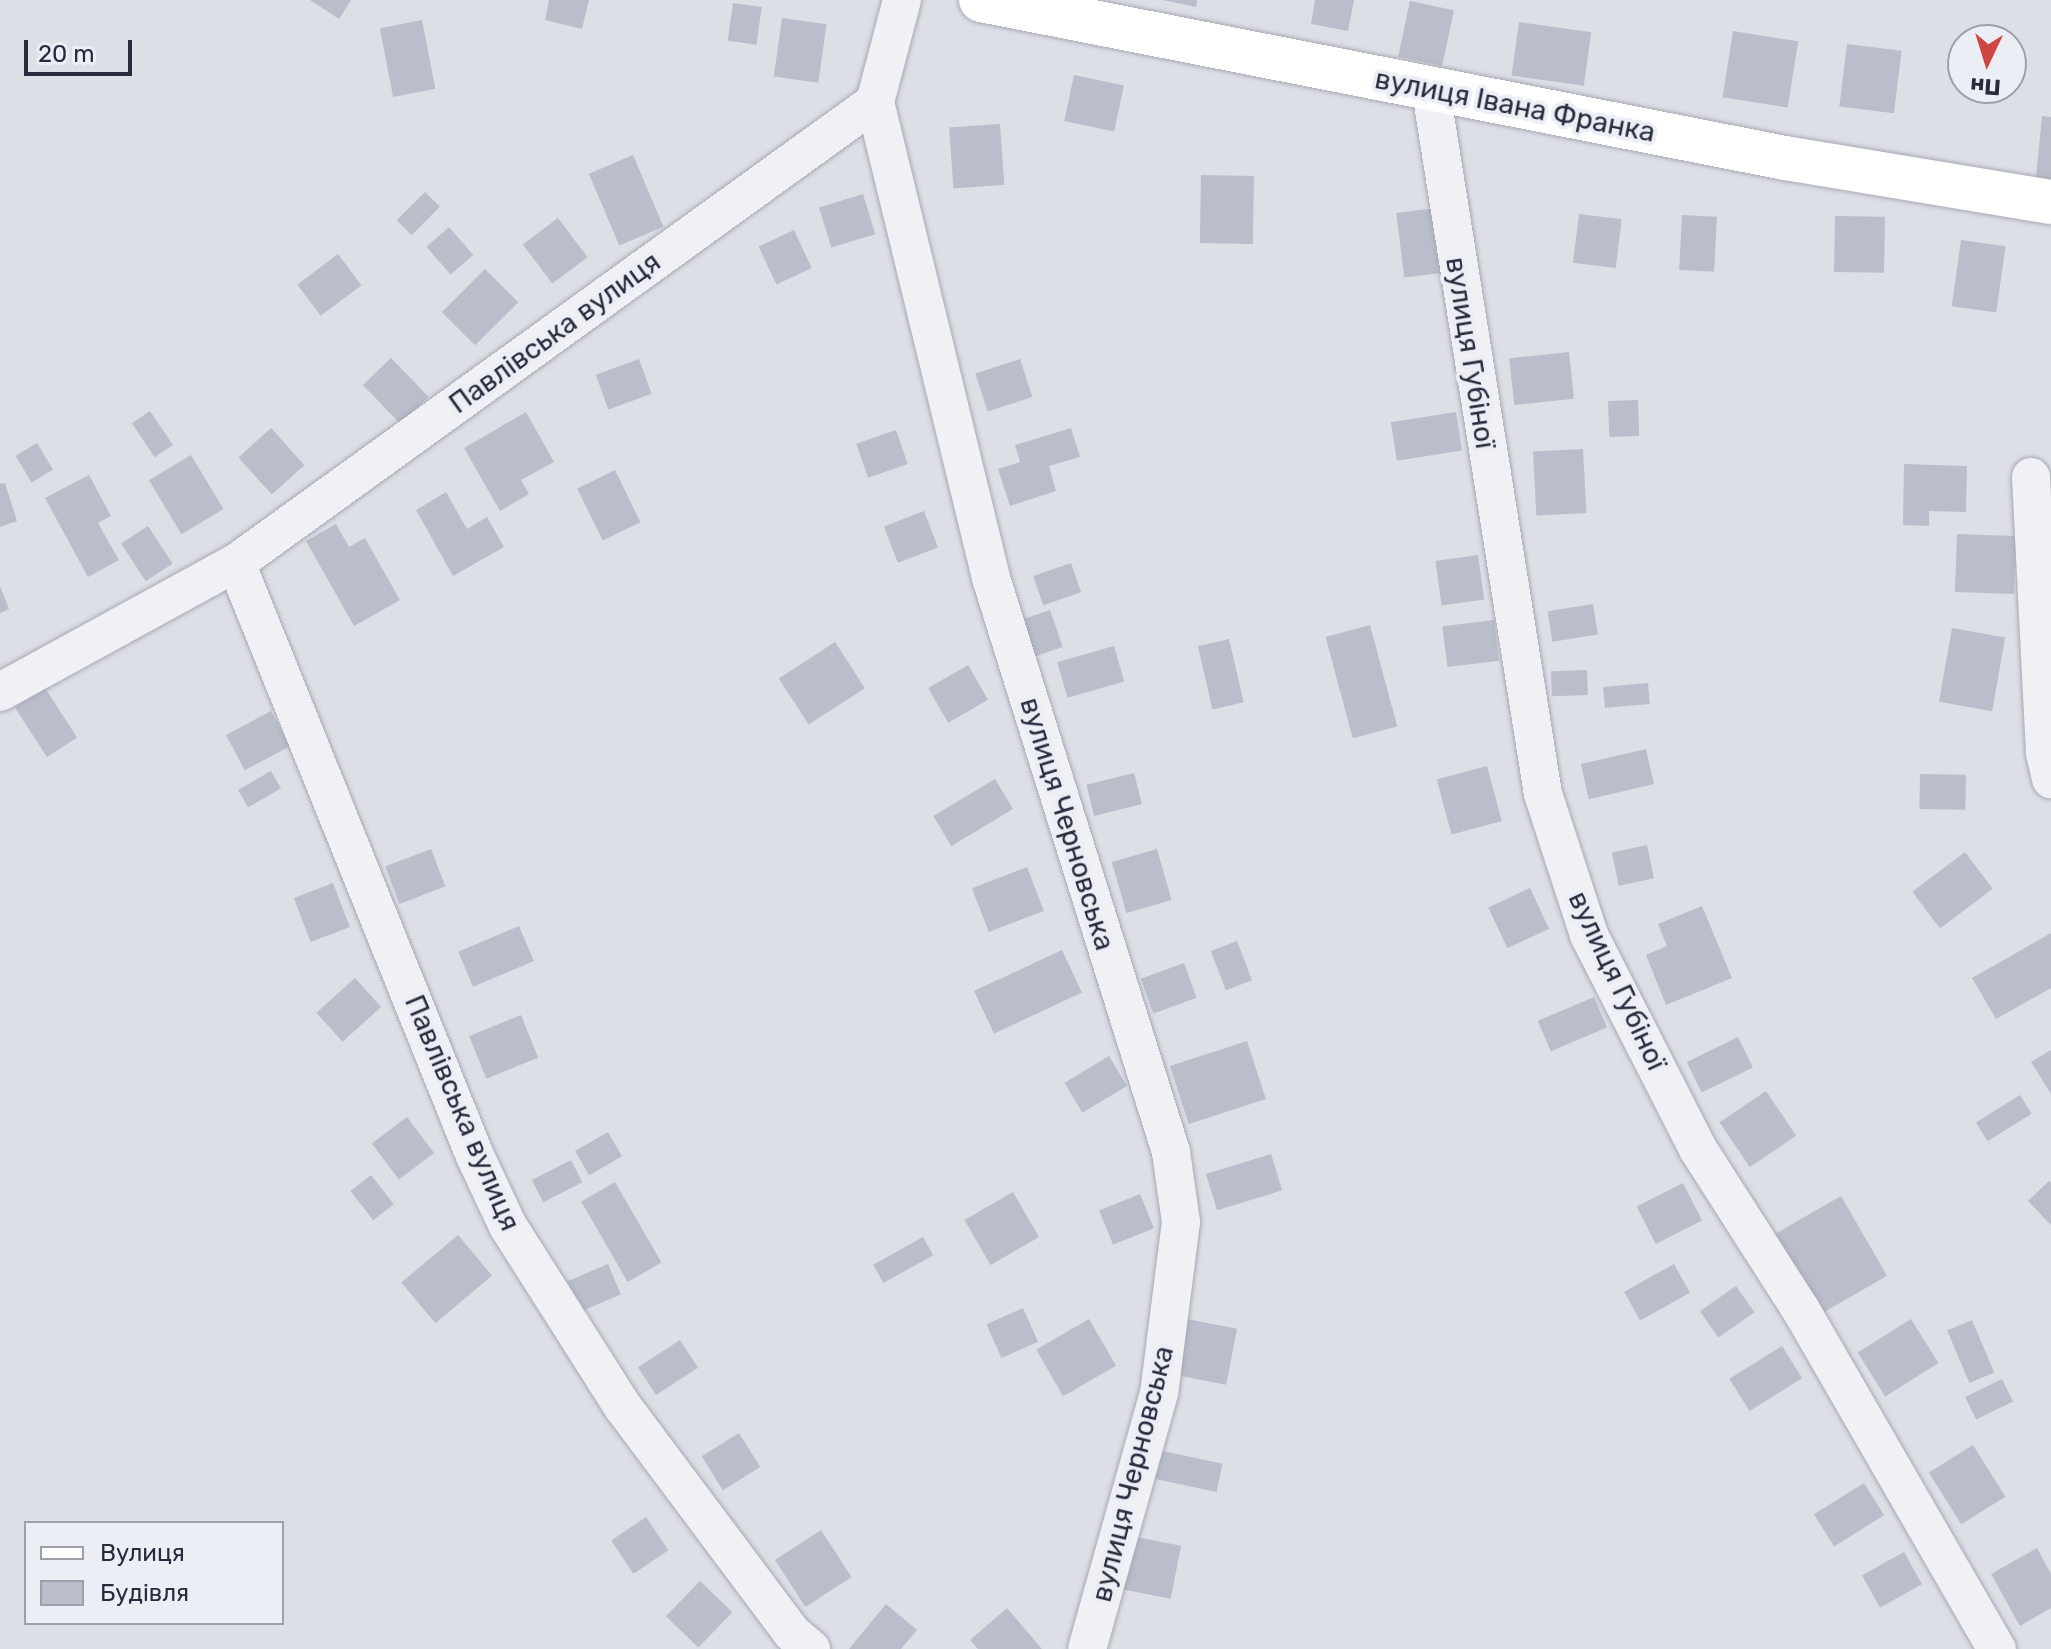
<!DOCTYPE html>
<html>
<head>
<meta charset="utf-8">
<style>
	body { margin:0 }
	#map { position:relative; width:2051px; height:1649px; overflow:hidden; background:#dddfe7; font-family:Rubik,sans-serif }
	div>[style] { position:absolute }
	.building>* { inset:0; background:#babdca; transform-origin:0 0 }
	.roads { filter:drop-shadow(0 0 2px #a6a9b4) drop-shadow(0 0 2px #a6a9b4) }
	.street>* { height:38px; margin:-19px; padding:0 19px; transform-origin:19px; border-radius:19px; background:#f0f0f5 }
	.secondary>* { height:44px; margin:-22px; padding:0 22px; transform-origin:22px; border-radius:22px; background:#fff }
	span { translate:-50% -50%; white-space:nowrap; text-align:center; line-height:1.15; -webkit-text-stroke:8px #eceef5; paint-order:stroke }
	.street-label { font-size:28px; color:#272b3d }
	.legend { position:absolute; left:24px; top:1521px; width:260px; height:104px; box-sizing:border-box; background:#eceef5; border:2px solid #9da0ab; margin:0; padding:10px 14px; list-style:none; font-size:24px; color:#272b3d }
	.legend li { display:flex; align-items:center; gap:16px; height:40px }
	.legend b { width:40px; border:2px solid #9da0ab }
	.north { position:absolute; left:1947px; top:24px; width:80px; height:80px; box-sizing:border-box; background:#eceef5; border:2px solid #9da0ab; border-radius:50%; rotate:184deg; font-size:22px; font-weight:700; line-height:32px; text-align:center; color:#272b3d }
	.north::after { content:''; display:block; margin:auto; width:28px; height:36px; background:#cd4641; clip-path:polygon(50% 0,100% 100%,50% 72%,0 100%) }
	.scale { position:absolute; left:24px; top:40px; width:108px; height:36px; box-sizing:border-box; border:4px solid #272b3d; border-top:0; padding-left:10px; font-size:24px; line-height:28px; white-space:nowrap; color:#272b3d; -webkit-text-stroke:6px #eceef5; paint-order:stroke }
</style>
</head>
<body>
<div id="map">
	<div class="building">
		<i style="clip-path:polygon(310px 0,351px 0,339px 19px)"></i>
		<i style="clip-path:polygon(549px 0,589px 0,582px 29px,545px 20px)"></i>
		<i style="clip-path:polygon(1163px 0,1197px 0,1196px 7px)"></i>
		<i style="clip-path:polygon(1315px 0,1354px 0,1348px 31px,1311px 24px)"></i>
		<i style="left:1410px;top:1px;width:45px;height:57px;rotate:12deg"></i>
		<i style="left:733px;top:3px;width:29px;height:38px;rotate:8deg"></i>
		<i style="left:782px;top:18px;width:45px;height:59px;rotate:8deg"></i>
		<i style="left:422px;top:20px;width:70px;height:43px;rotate:79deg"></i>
		<i style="left:1519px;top:22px;width:73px;height:54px;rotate:8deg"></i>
		<i style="left:1733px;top:31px;width:66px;height:67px;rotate:9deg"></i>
		<i style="left:1847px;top:44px;width:55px;height:63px;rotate:7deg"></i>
		<i style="left:1074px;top:75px;width:51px;height:47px;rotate:12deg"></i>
		<i style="clip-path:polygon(2042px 116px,2051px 117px,2051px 179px,2036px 177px)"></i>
		<i style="left:1000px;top:124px;width:61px;height:51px;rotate:86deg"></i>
		<i style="left:633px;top:155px;width:78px;height:48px;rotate:67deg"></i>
		<i style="left:1201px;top:175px;width:53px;height:68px;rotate:1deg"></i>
		<i style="left:425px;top:192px;width:21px;height:40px;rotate:45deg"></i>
		<i style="left:863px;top:194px;width:42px;height:46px;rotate:73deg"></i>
		<i style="left:1437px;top:208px;width:65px;height:41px;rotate:83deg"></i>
		<i style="left:1579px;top:214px;width:43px;height:49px;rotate:7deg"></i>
		<i style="left:1682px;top:215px;width:35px;height:55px;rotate:3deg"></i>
		<i style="left:1835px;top:216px;width:50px;height:56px;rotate:1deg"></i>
		<i style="left:558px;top:218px;width:49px;height:44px;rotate:53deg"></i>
		<i style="left:449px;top:227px;width:37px;height:30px;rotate:49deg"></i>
		<i style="left:794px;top:230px;width:42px;height:39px;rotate:65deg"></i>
		<i style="left:1961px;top:240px;width:45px;height:67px;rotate:8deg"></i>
		<i style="left:338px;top:254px;width:39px;height:51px;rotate:53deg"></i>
		<i style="left:485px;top:269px;width:47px;height:61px;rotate:45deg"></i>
		<i style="left:1569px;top:352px;width:47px;height:60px;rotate:84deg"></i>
		<i style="left:391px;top:358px;width:54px;height:39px;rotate:46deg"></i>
		<i style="left:639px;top:359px;width:37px;height:46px;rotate:70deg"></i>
		<i style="left:1020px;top:359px;width:40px;height:47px;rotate:72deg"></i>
		<i style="left:1638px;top:400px;width:36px;height:30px;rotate:88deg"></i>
		<i style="left:150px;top:411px;width:41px;height:22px;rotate:56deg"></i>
		<i style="clip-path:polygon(526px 412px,554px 462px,521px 480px,529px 494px,500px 511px,464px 448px)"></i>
		<i style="left:1456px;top:412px;width:39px;height:66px;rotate:81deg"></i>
		<i style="left:271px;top:428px;width:50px;height:44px;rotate:48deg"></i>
		<i style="clip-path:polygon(1071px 428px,1080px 457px,1049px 466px,1056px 491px,1010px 506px,998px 469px,1020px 462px,1015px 445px)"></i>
		<i style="left:896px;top:430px;width:36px;height:42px;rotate:71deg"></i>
		<i style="left:37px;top:443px;width:31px;height:25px;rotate:59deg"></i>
		<i style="left:1583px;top:449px;width:64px;height:50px;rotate:87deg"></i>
		<i style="left:191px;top:455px;width:63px;height:49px;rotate:59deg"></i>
		<i style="clip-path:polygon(1904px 464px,1967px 466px,1966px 512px,1929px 511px,1929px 526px,1903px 525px)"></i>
		<i style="left:615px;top:470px;width:58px;height:42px;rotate:64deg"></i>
		<i style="clip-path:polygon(89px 475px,111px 516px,98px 523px,119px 560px,88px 577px,45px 498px)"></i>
		<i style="clip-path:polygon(5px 483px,17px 521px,0 527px,0 484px)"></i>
		<i style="clip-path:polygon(446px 492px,467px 529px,487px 517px,504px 547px,453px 576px,416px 510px)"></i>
		<i style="left:924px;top:511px;width:39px;height:43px;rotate:69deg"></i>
		<i style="clip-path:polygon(336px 524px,349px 547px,365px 538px,400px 600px,354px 626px,306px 541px)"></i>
		<i style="left:148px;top:526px;width:45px;height:32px;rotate:57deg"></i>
		<i style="left:1957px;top:534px;width:59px;height:58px;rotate:2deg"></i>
		<i style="left:1478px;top:555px;width:45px;height:43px;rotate:82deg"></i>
		<i style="left:1071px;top:563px;width:31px;height:40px;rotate:71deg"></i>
		<i style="clip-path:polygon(0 586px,9px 609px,0 613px)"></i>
		<i style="left:1593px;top:604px;width:31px;height:46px;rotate:81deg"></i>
		<i style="left:1050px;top:610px;width:39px;height:32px;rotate:71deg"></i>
		<i style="left:1494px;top:620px;width:41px;height:52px;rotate:83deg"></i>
		<i style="left:1370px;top:625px;width:105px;height:46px;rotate:75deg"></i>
		<i style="left:1952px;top:628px;width:54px;height:75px;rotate:10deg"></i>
		<i style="left:1229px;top:639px;width:65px;height:32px;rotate:77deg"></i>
		<i style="left:835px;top:642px;width:55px;height:67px;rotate:57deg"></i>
		<i style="left:1114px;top:646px;width:37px;height:59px;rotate:74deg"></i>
		<i style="left:968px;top:665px;width:40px;height:46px;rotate:60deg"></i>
		<i style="left:1587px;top:670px;width:25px;height:36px;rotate:88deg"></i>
		<i style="left:1648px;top:683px;width:21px;height:45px;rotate:85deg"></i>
		<i style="left:45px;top:688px;width:59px;height:36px;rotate:57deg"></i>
		<i style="left:271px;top:711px;width:40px;height:51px;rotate:62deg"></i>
		<i style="left:1646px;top:749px;width:36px;height:67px;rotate:77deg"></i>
		<i style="left:1487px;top:766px;width:57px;height:52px;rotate:75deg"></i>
		<i style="left:271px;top:771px;width:20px;height:38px;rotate:60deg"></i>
		<i style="left:1134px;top:773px;width:32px;height:49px;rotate:76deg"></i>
		<i style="left:1920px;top:774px;width:46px;height:35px;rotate:1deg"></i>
		<i style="left:995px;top:779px;width:35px;height:72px;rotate:59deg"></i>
		<i style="left:1647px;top:845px;width:34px;height:36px;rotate:78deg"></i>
		<i style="left:431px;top:849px;width:40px;height:49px;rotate:69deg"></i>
		<i style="left:1157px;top:849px;width:53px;height:47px;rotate:74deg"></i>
		<i style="left:1965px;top:852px;width:46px;height:66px;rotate:53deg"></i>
		<i style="left:1027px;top:867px;width:47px;height:59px;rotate:69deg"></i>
		<i style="left:333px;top:883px;width:47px;height:42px;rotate:69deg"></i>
		<i style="left:1530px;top:888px;width:45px;height:46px;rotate:65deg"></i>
		<i style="clip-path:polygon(1702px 906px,1732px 978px,1666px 1005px,1646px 955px,1667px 946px,1658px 924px)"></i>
		<i style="left:519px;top:926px;width:38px;height:66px;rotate:67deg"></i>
		<i style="clip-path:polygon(2051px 933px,2051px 988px,1996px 1019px,1972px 978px)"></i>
		<i style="left:1237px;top:941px;width:42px;height:28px;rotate:69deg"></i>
		<i style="left:1062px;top:950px;width:47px;height:97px;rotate:65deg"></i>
		<i style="left:1184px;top:963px;width:37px;height:46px;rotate:70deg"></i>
		<i style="left:355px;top:978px;width:39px;height:52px;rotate:48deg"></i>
		<i style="left:1594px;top:997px;width:33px;height:61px;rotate:67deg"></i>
		<i style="left:521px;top:1015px;width:46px;height:56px;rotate:68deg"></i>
		<i style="left:1738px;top:1037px;width:34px;height:57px;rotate:64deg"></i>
		<i style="left:1247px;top:1041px;width:61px;height:81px;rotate:72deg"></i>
		<i style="clip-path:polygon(2051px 1050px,2051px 1094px,2031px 1062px)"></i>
		<i style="left:1109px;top:1056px;width:35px;height:52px;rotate:59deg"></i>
		<i style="left:1766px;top:1091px;width:54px;height:56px;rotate:56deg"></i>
		<i style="left:2020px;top:1095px;width:22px;height:52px;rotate:58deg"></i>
		<i style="left:407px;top:1117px;width:45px;height:44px;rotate:53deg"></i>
		<i style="left:608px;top:1132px;width:28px;height:38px;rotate:60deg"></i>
		<i style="left:1271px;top:1154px;width:38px;height:68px;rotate:73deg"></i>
		<i style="left:571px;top:1160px;width:25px;height:44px;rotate:63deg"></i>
		<i style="left:371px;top:1175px;width:37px;height:26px;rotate:52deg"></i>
		<i style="clip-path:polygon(2049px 1181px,2051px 1183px,2051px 1225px,2028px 1201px)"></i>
		<i style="left:615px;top:1182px;width:93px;height:39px;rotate:60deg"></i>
		<i style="left:1683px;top:1183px;width:42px;height:52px;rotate:63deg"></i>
		<i style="left:1013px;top:1192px;width:52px;height:56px;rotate:60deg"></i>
		<i style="left:1140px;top:1194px;width:37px;height:44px;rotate:68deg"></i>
		<i style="left:1841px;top:1196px;width:92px;height:78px;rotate:60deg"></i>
		<i style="left:458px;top:1235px;width:53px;height:74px;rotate:50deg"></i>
		<i style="left:923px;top:1237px;width:21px;height:57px;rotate:61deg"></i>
		<i style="left:608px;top:1264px;width:33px;height:44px;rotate:67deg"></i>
		<i style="left:1674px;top:1264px;width:33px;height:57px;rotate:61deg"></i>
		<i style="left:1736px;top:1286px;width:32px;height:44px;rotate:55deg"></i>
		<i style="left:1023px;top:1308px;width:37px;height:40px;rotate:66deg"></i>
		<i style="left:1089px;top:1319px;width:54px;height:61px;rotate:60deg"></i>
		<i style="left:1187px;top:1319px;width:51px;height:57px;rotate:11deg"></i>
		<i style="left:1911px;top:1319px;width:52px;height:63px;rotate:58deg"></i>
		<i style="left:1972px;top:1320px;width:57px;height:27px;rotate:67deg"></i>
		<i style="left:680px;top:1340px;width:33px;height:50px;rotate:57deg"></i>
		<i style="left:1782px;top:1346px;width:38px;height:62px;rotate:58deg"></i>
		<i style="left:2002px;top:1379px;width:25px;height:41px;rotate:64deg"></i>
		<i style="left:739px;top:1433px;width:40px;height:44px;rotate:58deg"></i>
		<i style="left:1973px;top:1445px;width:61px;height:52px;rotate:58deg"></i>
		<i style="left:1158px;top:1450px;width:66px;height:29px;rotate:12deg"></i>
		<i style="left:1864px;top:1483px;width:38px;height:59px;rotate:58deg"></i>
		<i style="left:646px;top:1517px;width:40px;height:42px;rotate:56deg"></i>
		<i style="left:821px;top:1530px;width:56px;height:55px;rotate:57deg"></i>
		<i style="left:1131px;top:1536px;width:51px;height:54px;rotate:11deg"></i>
		<i style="clip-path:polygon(2037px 1548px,2051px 1574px,2051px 1608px,2020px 1626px,1991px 1574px)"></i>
		<i style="left:1904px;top:1552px;width:37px;height:48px;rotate:61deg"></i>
		<i style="left:700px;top:1581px;width:45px;height:49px;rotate:44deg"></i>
		<i style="clip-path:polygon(886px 1604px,917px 1630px,901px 1649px,849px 1649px)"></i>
		<i style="clip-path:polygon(1007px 1608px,1042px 1649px,978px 1649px,970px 1640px)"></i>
	</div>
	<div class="roads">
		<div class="street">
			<i style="left:902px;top:0;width:106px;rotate:104.8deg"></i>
			<i style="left:875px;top:102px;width:490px;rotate:76.3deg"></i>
			<i style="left:991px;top:578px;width:602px;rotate:72.59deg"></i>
			<i style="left:1171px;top:1152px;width:71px;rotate:81.9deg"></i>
			<i style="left:1181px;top:1222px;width:172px;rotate:97.3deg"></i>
			<i style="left:1159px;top:1393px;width:266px;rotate:105.7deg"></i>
			<i style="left:1431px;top:91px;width:712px;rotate:80.95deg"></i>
			<i style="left:1543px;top:794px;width:148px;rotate:71.9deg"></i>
			<i style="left:1589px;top:935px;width:240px;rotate:63deg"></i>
			<i style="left:1698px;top:1149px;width:191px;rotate:57.4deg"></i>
			<i style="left:1801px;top:1310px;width:392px;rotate:60deg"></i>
			<i style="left:2031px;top:477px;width:276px;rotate:87.1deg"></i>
			<i style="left:2045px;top:753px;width:27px;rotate:77deg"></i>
			<i style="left:236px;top:563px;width:639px;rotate:68.05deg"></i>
			<i style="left:475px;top:1156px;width:77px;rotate:64.8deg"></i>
			<i style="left:508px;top:1226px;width:214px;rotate:57.6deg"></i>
			<i style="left:623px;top:1407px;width:282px;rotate:53.2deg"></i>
			<i style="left:792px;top:1633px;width:25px;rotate:40deg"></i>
			<i style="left:0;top:692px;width:269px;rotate:-28.7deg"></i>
			<i style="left:236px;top:563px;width:788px;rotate:-35.81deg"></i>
		</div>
		<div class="secondary">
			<i style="left:981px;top:0;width:819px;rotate:11.12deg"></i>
			<i style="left:1785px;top:158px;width:270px;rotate:9.4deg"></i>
		</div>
	</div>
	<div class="street-label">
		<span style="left:1515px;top:106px;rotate:11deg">вулиця Івана Франка</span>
		<span style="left:555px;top:333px;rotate:-36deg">Павлівська вулиця</span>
		<span style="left:1470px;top:353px;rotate:81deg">вулиця Губіної</span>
		<span style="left:1067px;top:824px;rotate:73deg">вулиця Черновська</span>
		<span style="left:1617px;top:981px;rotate:65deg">вулиця Губіної</span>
		<span style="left:462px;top:1113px;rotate:67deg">Павлівська вулиця</span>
		<span style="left:1133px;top:1474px;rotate:-76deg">вулиця Черновська</span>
	</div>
	<ul class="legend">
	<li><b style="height:10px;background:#fff"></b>Вулиця</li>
	<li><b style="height:22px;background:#babdca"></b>Будівля</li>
	</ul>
	<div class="north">Пн</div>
	<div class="scale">20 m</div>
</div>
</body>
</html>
